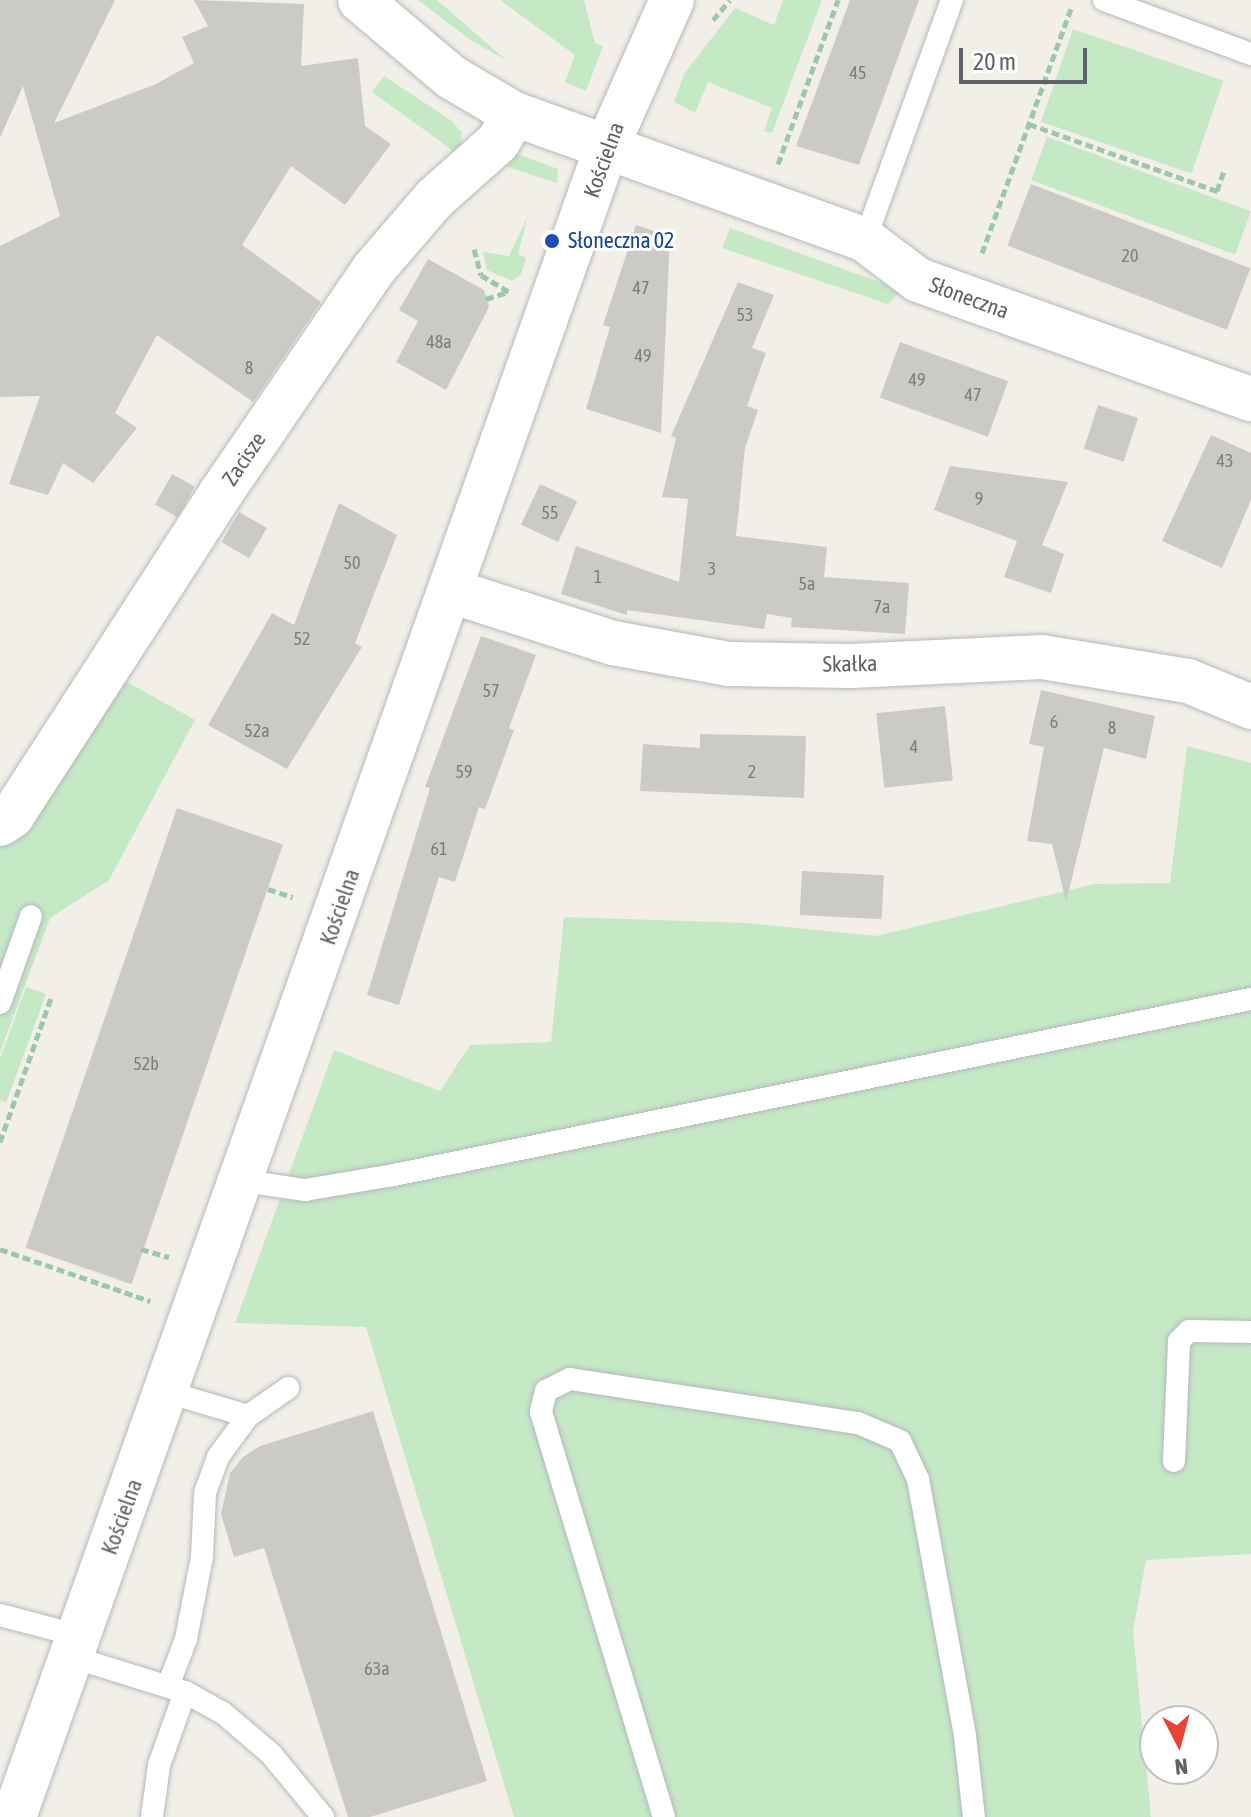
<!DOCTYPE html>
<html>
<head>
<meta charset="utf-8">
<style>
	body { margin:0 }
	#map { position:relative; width:1251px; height:1817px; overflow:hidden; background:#f1efe8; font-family:"Asap Condensed",sans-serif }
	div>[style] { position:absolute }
	.green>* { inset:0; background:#c5e8c5; transform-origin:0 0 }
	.building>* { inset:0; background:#cccac5; transform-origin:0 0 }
	.path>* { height:5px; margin-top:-2.5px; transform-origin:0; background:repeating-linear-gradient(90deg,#9cc7a9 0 8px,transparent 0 12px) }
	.roads { filter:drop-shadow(0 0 2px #b5b8bc) drop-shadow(0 0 2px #b5b8bc) }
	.lane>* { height:22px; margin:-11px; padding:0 11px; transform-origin:11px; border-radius:11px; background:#fff }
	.street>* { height:44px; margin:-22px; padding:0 22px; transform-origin:22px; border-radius:22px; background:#fff }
	.secondary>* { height:44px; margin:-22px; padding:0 22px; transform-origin:22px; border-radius:22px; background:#fff }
	.dots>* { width:22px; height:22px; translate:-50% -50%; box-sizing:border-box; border:4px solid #fff; border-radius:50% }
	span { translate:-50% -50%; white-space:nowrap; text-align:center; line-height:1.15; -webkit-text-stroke:6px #fff; paint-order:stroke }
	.number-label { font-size:18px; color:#7a7d7f }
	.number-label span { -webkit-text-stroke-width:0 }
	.street-label { font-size:22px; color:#5f6368 }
	.transit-label { font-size:22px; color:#164399 }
	.left { translate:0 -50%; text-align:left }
	.north { position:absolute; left:1139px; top:1705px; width:80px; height:80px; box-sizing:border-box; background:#fff; border:2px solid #bfc1c3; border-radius:50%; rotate:174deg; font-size:22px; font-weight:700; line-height:32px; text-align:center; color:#5f6368 }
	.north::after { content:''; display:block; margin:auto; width:28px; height:36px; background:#ea4335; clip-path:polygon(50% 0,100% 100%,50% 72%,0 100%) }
	.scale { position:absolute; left:959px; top:48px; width:128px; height:36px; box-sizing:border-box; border:4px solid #5f6368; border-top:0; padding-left:10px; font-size:24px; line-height:28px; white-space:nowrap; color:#5f6368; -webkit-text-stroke:6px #fff; paint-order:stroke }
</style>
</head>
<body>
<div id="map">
	<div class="green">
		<i style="clip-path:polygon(418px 0,437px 0,506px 60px,472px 41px)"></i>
		<i style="clip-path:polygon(500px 0,584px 0,595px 43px,603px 46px,586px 91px,565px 82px,575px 55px)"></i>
		<i style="clip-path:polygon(783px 0,822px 0,772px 133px,764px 131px,772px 108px,708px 82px,695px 113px,674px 102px,684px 74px,735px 8px,774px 25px)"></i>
		<i style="left:1073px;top:29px;width:159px;height:98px;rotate:19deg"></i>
		<i style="clip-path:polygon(384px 76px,452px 121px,462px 133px,459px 155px,372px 92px)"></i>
		<i style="left:1047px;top:137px;width:217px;height:46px;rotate:20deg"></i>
		<i style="clip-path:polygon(515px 153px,558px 169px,557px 183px,496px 163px)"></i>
		<i style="clip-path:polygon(528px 216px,518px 254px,526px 258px,521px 275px,512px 281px,487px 270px,483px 252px,509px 256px)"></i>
		<i style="clip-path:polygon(730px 228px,901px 290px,888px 304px,722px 248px)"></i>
		<i style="clip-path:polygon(120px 678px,195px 720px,109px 880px,50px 918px,0 1053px,0 843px)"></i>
		<i style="clip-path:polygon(1187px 746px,1251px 763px,1251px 1554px,1146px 1560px,1133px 1631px,1151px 1817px,514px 1817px,366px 1327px,235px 1323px,334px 1050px,440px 1091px,470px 1045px,551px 1042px,564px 917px,748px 923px,876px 936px,1095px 884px,1170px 883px)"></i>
		<i style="clip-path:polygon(26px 987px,46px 994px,6px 1103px,0 1100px,0 1059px)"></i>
	</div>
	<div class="building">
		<i style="clip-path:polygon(0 0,115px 0,54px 123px,156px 84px,194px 63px,182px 37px,208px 26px,194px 0,304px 4px,301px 66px,358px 58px,365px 126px,391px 144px,345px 205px,291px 166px,242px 245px,321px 302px,253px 402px,157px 335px,115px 413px,137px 428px,93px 483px,63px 463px,48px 495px,9px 484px,40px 396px,0 397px,0 246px,60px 216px,23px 86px,0 138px)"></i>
		<i style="clip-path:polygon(850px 0,919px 0,859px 165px,796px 146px)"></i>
		<i style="left:1031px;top:184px;width:235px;height:66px;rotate:21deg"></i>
		<i style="clip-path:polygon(636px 225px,670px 236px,661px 433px,586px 409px,610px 327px,603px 325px)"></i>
		<i style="clip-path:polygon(428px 259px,484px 290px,489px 307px,446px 390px,396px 362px,418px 321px,399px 310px)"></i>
		<i style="clip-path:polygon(738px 282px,774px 295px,752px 348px,766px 353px,747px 406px,758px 410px,745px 448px,736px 536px,827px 547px,824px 577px,909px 583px,905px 634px,791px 627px,792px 618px,767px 614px,764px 629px,627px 610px,627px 615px,561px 594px,576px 546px,679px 582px,688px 499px,662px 497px,676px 438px,671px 436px)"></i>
		<i style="left:900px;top:342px;width:115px;height:59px;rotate:20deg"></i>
		<i style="left:1098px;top:405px;width:42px;height:46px;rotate:18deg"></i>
		<i style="clip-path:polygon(1211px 435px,1251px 453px,1251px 500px,1222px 568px,1162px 541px)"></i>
		<i style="clip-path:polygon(950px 466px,1068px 482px,1042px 545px,1064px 554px,1051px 593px,1004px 577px,1017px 541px,934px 510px)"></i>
		<i style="left:172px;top:474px;width:26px;height:35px;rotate:29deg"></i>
		<i style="left:540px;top:484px;width:41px;height:45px;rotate:25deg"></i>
		<i style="clip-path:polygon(339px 503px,397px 535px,355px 643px,362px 647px,287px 769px,208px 725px,272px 613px,294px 625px)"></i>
		<i style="left:239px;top:512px;width:32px;height:35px;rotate:30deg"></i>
		<i style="clip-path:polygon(481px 636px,536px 655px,509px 728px,514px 730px,485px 809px,479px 807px,455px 882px,439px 877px,399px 1005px,367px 995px,430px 788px,425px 787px)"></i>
		<i style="clip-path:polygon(1041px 690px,1155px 716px,1146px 759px,1104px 748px,1066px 902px,1052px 844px,1027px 841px,1044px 747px,1029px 744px)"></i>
		<i style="left:945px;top:706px;width:75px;height:69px;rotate:84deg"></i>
		<i style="clip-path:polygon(700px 734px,806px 736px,804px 798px,640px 791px,643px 744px,700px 748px)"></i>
		<i style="left:177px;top:808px;width:112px;height:465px;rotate:19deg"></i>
		<i style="left:802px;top:871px;width:82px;height:44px;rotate:3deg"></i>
		<i style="clip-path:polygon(373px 1411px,487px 1781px,370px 1817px,348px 1817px,264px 1548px,234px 1557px,221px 1514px,230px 1473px,243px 1457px,260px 1446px)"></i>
	</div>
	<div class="path">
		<i style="left:713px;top:20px;width:26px;rotate:-50deg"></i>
		<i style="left:1029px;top:124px;width:200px;rotate:19.6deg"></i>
		<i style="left:1217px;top:191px;width:24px;rotate:-71deg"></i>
		<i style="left:778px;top:164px;width:175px;rotate:-69.9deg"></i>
		<i style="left:474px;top:249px;width:27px;rotate:75deg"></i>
		<i style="left:481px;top:275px;width:33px;rotate:31deg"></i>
		<i style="left:982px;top:253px;width:260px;rotate:-70deg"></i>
		<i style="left:486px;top:299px;width:23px;rotate:-18deg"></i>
		<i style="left:268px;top:889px;width:26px;rotate:18deg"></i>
		<i style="left:0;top:1142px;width:156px;rotate:-70.5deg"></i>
		<i style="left:0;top:1249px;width:159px;rotate:19.1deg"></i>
		<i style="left:141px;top:1249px;width:29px;rotate:16deg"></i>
	</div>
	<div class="roads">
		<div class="lane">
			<i style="left:1104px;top:0;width:157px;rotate:20.2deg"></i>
			<i style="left:865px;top:240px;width:255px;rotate:-70.1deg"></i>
			<i style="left:0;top:1003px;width:92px;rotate:-70.4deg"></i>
			<i style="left:244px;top:1181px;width:62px;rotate:8.4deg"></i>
			<i style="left:305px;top:1190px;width:90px;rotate:-9.6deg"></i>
			<i style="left:394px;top:1175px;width:875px;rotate:-11.61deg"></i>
			<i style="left:167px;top:1392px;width:84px;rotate:16.5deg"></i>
			<i style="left:1174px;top:1461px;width:120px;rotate:-87.6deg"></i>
			<i style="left:1179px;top:1341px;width:14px;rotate:-45deg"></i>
			<i style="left:1189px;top:1331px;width:62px;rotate:0.9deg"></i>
			<i style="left:0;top:1615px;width:83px;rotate:14.7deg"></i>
			<i style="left:72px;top:1657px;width:118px;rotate:17.2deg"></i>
			<i style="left:185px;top:1692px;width:43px;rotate:28.9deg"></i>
			<i style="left:223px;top:1713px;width:63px;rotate:40.5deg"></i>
			<i style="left:271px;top:1754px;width:82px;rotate:50.5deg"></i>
			<i style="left:168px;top:1686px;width:50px;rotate:-69deg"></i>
			<i style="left:186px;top:1639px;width:84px;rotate:-79deg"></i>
			<i style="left:202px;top:1557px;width:64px;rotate:-87.3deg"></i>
			<i style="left:205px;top:1493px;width:38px;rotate:-70deg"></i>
			<i style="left:218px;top:1457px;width:51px;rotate:-53.8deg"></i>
			<i style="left:248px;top:1416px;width:49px;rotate:-35deg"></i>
			<i style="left:152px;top:1817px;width:52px;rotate:-82.3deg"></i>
			<i style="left:159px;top:1765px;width:77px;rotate:-70.4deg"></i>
			<i style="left:664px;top:1817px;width:424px;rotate:-106.9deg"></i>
			<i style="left:541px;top:1411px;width:21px;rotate:-76deg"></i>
			<i style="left:546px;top:1391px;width:27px;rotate:-27deg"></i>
			<i style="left:570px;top:1379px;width:291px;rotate:8.7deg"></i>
			<i style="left:858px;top:1423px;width:46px;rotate:23.2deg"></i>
			<i style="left:900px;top:1441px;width:42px;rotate:64.7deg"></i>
			<i style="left:918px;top:1479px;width:261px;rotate:79.6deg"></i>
			<i style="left:965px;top:1736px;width:81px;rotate:83.7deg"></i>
		</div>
		<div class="street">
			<i style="left:360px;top:0;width:119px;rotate:40.2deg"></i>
			<i style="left:451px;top:77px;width:73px;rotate:30.4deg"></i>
			<i style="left:514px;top:114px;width:373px;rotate:19.7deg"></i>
			<i style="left:865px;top:240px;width:66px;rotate:37deg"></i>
			<i style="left:918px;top:280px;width:354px;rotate:19.7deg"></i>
			<i style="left:451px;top:591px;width:170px;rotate:17.8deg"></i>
			<i style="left:613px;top:643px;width:117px;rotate:10.3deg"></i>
			<i style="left:728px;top:664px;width:123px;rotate:0.9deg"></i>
			<i style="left:851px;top:666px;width:191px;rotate:-2.7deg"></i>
			<i style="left:1042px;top:657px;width:148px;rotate:9.3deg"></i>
			<i style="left:1188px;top:681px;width:68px;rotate:22.4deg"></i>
			<i style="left:0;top:824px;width:14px;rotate:-34deg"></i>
			<i style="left:12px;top:816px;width:385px;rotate:-57.1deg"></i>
			<i style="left:221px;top:493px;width:270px;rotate:-55.7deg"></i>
			<i style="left:373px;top:270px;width:95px;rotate:-49.3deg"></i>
			<i style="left:435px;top:198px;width:84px;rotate:-41.6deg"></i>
			<i style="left:498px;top:142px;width:32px;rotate:-60deg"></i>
		</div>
		<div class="secondary">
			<i style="left:14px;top:1817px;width:1770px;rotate:-70.46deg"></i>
			<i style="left:606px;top:149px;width:163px;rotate:-66.1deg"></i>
		</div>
	</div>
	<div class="dots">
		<i style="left:552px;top:241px;background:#1a4fb4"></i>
	</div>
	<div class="number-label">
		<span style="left:858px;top:73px">45</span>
		<span style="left:1130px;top:256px">20</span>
		<span style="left:641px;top:288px">47</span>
		<span style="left:745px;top:315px">53</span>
		<span style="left:439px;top:342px">48a</span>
		<span style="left:643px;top:356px">49</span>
		<span style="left:249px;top:368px">8</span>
		<span style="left:917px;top:380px">49</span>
		<span style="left:973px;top:395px">47</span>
		<span style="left:1225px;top:461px">43</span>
		<span style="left:979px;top:499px">9</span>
		<span style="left:550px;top:513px">55</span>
		<span style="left:352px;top:563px">50</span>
		<span style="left:712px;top:569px">3</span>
		<span style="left:598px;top:577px">1</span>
		<span style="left:807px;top:584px">5a</span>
		<span style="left:882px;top:607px">7a</span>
		<span style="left:302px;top:639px">52</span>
		<span style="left:491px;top:691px">57</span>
		<span style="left:1054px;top:722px">6</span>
		<span style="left:1112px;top:728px">8</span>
		<span style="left:257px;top:731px">52a</span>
		<span style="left:914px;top:747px">4</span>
		<span style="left:464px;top:772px">59</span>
		<span style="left:752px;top:772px">2</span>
		<span style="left:439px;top:849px">61</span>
		<span style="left:146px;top:1064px">52b</span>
		<span style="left:377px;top:1669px">63a</span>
	</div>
	<div class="street-label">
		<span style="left:604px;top:160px;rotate:-70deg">Kościelna</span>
		<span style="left:969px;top:298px;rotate:20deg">Słoneczna</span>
		<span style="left:244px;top:459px;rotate:-56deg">Zacisze</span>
		<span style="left:850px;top:664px;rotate:-1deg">Skałka</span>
		<span style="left:340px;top:907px;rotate:-71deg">Kościelna</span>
		<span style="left:122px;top:1517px;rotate:-70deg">Kościelna</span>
	</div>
	<div class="transit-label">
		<span class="left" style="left:568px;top:241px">Słoneczna 02</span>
	</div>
	<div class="north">N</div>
	<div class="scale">20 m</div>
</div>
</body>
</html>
